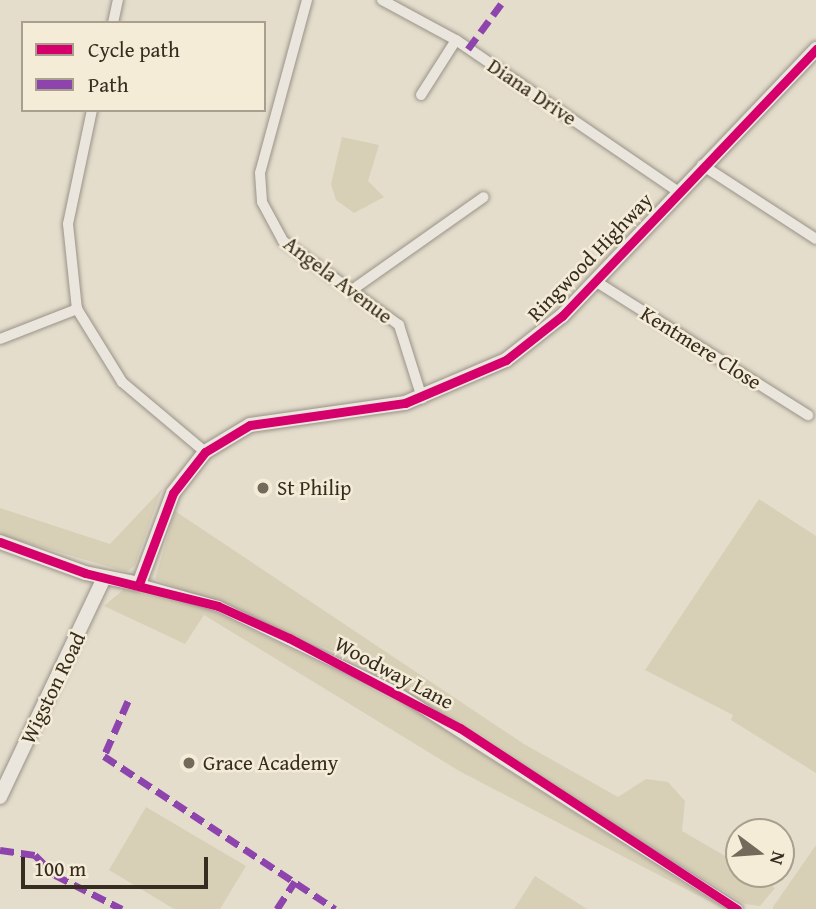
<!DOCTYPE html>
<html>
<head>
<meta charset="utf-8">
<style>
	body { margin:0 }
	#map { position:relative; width:816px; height:909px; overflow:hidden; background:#e4ddcc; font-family:"Gentium Book Plus",serif }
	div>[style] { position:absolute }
	.green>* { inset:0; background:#d8cfb7 }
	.roads { filter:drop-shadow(0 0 2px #999388) drop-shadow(0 0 2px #999388) }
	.minor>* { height:10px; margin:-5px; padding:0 5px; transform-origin:5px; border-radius:5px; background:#eae6dd }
	.tertiary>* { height:14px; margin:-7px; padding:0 7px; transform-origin:7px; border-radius:7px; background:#eae6dd }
	.quiet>* { height:7px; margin-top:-3.5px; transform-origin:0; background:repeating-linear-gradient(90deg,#8e44ad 0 14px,transparent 0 21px) }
	.cycleway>* { height:9px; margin:-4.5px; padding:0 4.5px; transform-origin:4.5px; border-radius:4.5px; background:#d6006c }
	.dots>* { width:19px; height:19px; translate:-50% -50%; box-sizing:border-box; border:4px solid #f4ecd7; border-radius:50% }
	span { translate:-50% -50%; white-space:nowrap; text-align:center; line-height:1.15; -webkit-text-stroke:5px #f4ecd7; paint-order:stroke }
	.street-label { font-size:21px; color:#362c20 }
	.poi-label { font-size:21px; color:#362c20 }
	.left { translate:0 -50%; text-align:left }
	.legend { position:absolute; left:21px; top:21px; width:245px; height:91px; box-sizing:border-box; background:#f4ecd7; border:2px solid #a89f8e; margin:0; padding:9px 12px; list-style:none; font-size:21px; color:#362c20 }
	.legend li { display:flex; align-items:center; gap:14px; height:35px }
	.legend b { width:35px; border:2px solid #a89f8e }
	.north { position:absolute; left:725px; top:818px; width:70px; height:70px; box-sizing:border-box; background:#f4ecd7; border:2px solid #a89f8e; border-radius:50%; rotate:106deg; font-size:19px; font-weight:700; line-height:28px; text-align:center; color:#362c20 }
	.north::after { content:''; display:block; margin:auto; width:24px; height:32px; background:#736a5c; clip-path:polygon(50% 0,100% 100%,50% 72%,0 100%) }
	.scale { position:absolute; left:21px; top:857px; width:187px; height:32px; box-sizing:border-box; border:4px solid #362c20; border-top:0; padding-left:9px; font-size:21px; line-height:24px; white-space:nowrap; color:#362c20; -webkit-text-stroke:5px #f4ecd7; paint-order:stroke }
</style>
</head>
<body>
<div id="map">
	<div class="green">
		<i style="clip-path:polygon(342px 137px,379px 145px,368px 181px,384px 197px,354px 213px,336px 200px,331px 184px)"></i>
		<i style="clip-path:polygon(162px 489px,135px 565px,127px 572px,0 535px,0 508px,110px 544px)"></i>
		<i style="clip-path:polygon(759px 499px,816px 536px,816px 773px,731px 720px,733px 715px,645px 670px)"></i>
		<i style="clip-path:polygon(175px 511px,524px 744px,618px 797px,646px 779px,668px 782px,685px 801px,682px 831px,739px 864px,739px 874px,754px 874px,775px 888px,760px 906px,745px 904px,341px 654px,155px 579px)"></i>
		<i style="clip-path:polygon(124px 589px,207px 608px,411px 708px,724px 909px,461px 772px,204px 615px,185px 644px,104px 606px)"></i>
		<i style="clip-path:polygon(146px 807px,246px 866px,220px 909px,174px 909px,109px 870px)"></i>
		<i style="clip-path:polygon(816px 845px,816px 909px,773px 909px,773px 907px)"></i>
		<i style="clip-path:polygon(535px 876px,587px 909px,514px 909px)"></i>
	</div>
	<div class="roads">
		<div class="minor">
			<i style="left:307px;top:0;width:179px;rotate:105.2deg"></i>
			<i style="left:260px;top:173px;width:29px;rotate:86deg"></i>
			<i style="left:262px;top:202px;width:44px;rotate:61.7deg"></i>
			<i style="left:283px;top:241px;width:143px;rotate:35.9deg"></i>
			<i style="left:399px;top:325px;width:77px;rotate:72.5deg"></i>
			<i style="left:382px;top:0;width:84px;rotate:28.4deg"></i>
			<i style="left:456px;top:40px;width:268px;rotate:34.3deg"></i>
			<i style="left:113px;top:23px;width:24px;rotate:-78deg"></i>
			<i style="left:421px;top:95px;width:65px;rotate:-57.5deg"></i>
			<i style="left:92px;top:110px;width:116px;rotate:101.9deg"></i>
			<i style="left:68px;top:224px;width:85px;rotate:84deg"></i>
			<i style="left:77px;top:309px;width:86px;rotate:58.3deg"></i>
			<i style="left:122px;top:382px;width:109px;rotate:40.1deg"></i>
			<i style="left:702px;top:165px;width:136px;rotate:33deg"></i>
			<i style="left:595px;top:281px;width:252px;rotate:32.2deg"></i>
			<i style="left:352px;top:290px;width:161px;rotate:-35.2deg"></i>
			<i style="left:0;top:339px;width:83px;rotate:-21.3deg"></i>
			<i style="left:139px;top:584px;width:82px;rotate:15.6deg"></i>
			<i style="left:218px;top:606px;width:196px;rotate:25.7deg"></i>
			<i style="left:395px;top:691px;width:406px;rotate:32.5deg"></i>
		</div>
		<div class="tertiary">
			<i style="left:0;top:542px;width:90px;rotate:20deg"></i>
			<i style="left:85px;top:573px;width:55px;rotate:11.5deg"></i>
			<i style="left:139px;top:584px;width:97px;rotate:-69.5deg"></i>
			<i style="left:173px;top:493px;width:52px;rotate:-52deg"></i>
			<i style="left:205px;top:452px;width:52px;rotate:-31deg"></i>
			<i style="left:250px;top:425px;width:157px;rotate:-8.1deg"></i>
			<i style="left:405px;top:403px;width:110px;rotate:-23.1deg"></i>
			<i style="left:506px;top:360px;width:71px;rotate:-38.2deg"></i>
			<i style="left:562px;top:316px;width:369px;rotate:-46.4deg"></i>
			<i style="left:0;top:797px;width:242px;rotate:-64.6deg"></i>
		</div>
	</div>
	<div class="quiet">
		<i style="left:468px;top:49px;width:61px;rotate:-53.7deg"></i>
		<i style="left:128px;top:701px;width:60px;rotate:113.6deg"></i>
		<i style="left:104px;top:756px;width:277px;rotate:33.5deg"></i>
		<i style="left:0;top:850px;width:35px;rotate:8deg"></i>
		<i style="left:35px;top:855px;width:28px;rotate:45deg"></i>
		<i style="left:55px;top:875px;width:75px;rotate:26.9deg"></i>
		<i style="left:277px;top:909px;width:33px;rotate:-57deg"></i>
	</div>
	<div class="cycleway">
		<i style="left:0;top:542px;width:90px;rotate:20deg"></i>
		<i style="left:85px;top:573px;width:137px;rotate:13.9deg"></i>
		<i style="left:218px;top:606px;width:78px;rotate:24.3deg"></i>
		<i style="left:289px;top:638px;width:193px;rotate:27.8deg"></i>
		<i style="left:460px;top:728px;width:331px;rotate:33.2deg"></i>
		<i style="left:139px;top:584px;width:97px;rotate:-69.5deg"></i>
		<i style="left:173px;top:493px;width:52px;rotate:-52deg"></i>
		<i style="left:205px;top:452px;width:52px;rotate:-31deg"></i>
		<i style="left:250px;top:425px;width:157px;rotate:-8.1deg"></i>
		<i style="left:405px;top:403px;width:110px;rotate:-23.1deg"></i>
		<i style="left:506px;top:360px;width:71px;rotate:-38.2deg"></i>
		<i style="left:562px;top:316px;width:369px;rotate:-46.4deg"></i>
	</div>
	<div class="dots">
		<i style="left:263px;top:488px;background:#736a5c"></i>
		<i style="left:189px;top:763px;background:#736a5c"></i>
	</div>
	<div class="street-label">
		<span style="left:532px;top:92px;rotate:34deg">Diana Drive</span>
		<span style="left:590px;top:257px;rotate:-46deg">Ringwood Highway</span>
		<span style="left:338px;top:280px;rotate:37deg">Angela Avenue</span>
		<span style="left:701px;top:348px;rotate:32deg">Kentmere Close</span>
		<span style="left:394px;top:673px;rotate:28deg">Woodway Lane</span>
		<span style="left:53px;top:688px;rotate:-64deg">Wigston Road</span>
	</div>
	<div class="poi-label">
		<span class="left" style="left:277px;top:488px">St Philip</span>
		<span class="left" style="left:203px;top:763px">Grace Academy</span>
	</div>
	<ul class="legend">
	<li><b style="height:9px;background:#d6006c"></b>Cycle path</li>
	<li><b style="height:9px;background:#8e44ad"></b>Path</li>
	</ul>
	<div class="north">N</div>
	<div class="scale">100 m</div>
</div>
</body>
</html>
